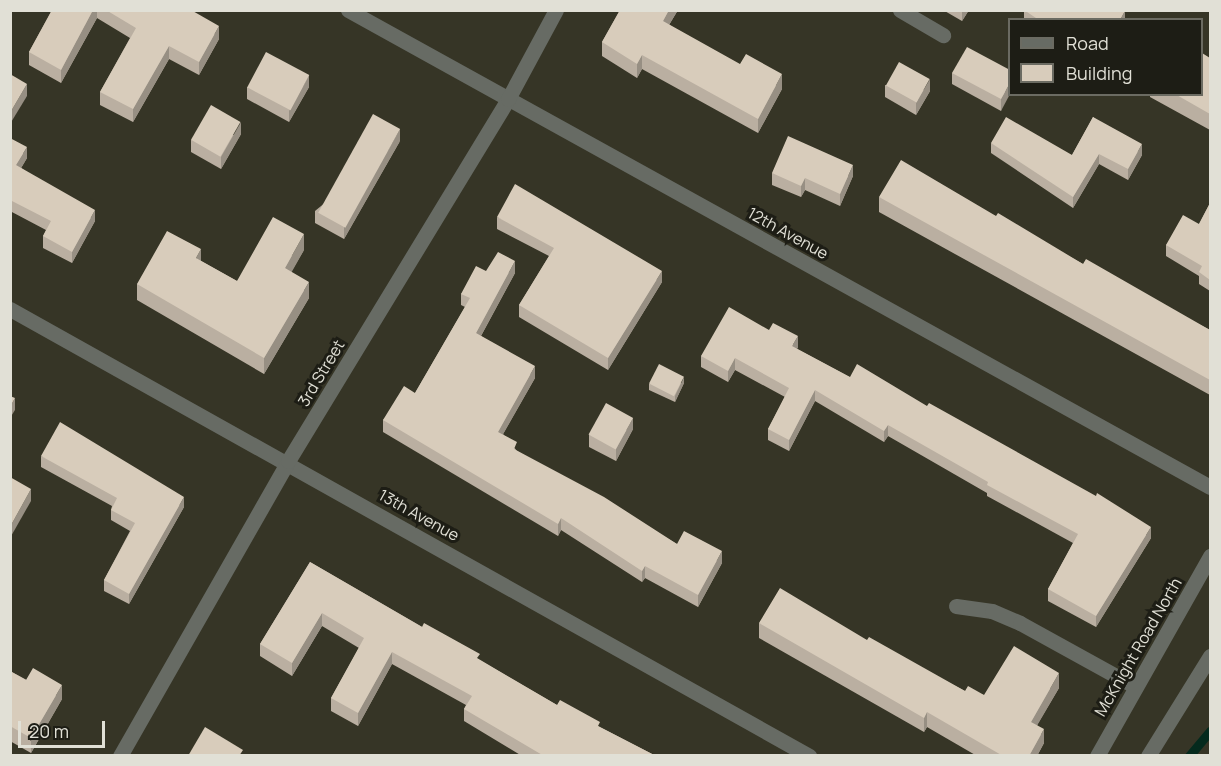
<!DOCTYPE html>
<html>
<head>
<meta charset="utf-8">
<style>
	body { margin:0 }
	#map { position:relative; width:1221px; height:766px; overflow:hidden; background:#363526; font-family:Manrope,sans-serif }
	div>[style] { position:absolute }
	.stream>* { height:9px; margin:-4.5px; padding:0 4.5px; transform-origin:4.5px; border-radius:4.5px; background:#042a1d }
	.minor>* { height:15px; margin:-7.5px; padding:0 7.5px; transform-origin:7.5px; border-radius:7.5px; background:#676b64 }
	.wall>* { inset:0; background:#baafa1 }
	.shaded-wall>* { inset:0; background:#978f83 }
	.building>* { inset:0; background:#d8ccbb; transform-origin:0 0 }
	span { translate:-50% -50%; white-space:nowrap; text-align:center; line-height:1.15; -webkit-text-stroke:6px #1d1d15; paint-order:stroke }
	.street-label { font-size:16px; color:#e1e0d6 }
	.frame { position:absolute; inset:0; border:12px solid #e1e0d6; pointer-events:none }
	.legend { position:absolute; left:1008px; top:18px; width:195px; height:78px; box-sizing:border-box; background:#1d1d15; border:2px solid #6b6b62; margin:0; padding:8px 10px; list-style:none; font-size:18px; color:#e1e0d6 }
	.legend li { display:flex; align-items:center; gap:12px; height:30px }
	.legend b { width:30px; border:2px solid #6b6b62 }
	.scale { position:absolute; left:18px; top:721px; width:87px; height:27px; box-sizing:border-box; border:3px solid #e1e0d6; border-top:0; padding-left:8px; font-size:18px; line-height:21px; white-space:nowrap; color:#e1e0d6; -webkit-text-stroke:4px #1d1d15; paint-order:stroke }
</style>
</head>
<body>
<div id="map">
	<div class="stream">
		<i style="left:1189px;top:756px;width:33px;rotate:-50deg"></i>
	</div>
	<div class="minor">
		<i style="left:348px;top:10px;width:985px;rotate:28.96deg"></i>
		<i style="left:900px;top:10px;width:50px;rotate:30.2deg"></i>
		<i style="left:10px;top:309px;width:916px;rotate:29.22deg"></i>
		<i style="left:956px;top:606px;width:36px;rotate:8deg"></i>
		<i style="left:992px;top:611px;width:30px;rotate:23deg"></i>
		<i style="left:1020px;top:623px;width:132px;rotate:28.9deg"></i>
		<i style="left:120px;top:756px;width:339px;rotate:-60.3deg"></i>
		<i style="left:288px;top:461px;width:424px;rotate:-58.7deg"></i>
		<i style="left:508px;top:99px;width:101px;rotate:-61.7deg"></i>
		<i style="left:1097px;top:756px;width:230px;rotate:-60.5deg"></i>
		<i style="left:1148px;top:756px;width:118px;rotate:-58.2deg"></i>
	</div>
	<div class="wall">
		<i style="clip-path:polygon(52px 10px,191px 10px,219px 39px,199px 75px,169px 59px,133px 122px,100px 105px,100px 92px,130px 38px,97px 18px,61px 83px,29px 65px,29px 52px)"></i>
		<i style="clip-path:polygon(620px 10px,678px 10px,669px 25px,782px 89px,758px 133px,642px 69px,637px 78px,602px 56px,602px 42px)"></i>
		<i style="clip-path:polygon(943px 10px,969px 10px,962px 21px)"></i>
		<i style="clip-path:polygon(1024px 10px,1125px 20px,1024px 20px)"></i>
		<i style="clip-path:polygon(1210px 58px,1210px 130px,1150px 97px,1150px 94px,1202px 94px)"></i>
		<i style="clip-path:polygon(1010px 70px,1001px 111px,952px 84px,952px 73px)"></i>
		<i style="clip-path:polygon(885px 85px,930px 91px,916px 115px,885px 97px)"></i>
		<i style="clip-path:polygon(247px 87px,309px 87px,289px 122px,247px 99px)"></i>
		<i style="clip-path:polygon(1093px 117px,1142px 155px,1128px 180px,1099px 164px,1073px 208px,991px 153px,991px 143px,1072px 155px)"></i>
		<i style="clip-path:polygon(241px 134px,221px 169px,191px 152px,191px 140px)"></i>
		<i style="clip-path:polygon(10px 138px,27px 158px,21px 168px,95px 221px,72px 263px,43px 248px,43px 236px,46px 230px,10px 211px)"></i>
		<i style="clip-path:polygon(400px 141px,344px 239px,315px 223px,315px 211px)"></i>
		<i style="clip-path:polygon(772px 173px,853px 176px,840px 206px,805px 190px,801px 197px,772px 185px)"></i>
		<i style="clip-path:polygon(879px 197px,996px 216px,1083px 264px,1210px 330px,1210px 395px,879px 212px)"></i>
		<i style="clip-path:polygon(1210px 203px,1210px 291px,1199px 284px,1199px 276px,1166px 256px,1166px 245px,1199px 224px)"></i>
		<i style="clip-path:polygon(497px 217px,662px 282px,608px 370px,519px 317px,519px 305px,549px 256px,497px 229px)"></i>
		<i style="clip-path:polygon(304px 250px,291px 272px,309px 298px,264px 374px,137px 300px,137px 284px,201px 261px,237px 281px)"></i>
		<i style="clip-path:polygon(486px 271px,515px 273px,481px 336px,535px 378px,503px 434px,517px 451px,677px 544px,722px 563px,698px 607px,645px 578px,642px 582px,561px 530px,558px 536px,383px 432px,383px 420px,415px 393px,465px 307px,461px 305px,461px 294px)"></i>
		<i style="clip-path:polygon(769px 330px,798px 347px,797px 349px,1151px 538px,1096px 627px,1048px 601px,1048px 589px,1073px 543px,987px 496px,987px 493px,888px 436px,884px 442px,815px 401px,789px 451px,768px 440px,768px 429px,785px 397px,735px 370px,728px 382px,701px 367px,701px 356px)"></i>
		<i style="clip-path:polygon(684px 383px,675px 402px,649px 390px,649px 384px)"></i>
		<i style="clip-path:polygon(633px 429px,616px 461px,589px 447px,589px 435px)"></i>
		<i style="clip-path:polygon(41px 456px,184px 507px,129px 604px,104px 591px,104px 580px,130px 531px,111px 520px,111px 510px,112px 506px,41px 467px)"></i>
		<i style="clip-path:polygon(310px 562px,557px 705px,656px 756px,522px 756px,464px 721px,464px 709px,466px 705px,392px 664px,358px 726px,331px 711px,331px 698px,359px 648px,322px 626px,292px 676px,260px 656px,260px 644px)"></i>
		<i style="clip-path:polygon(759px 623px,867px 640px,965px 691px,984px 695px,1059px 688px,1037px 725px,1044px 743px,1037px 756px,977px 756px,927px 727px,924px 732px,759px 638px)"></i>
		<i style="clip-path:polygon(10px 671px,62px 699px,31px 753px,10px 741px)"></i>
	</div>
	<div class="shaded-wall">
		<i style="clip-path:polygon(93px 10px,97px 10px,97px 18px,61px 83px,61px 70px)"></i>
		<i style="clip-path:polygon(669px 10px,678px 10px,663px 35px,663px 21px)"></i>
		<i style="clip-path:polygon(962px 10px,969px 10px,962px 21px)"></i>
		<i style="clip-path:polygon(1125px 11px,1125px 20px,1120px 20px)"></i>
		<i style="clip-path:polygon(219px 26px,219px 39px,199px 75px,199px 62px)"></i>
		<i style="clip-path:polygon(169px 46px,169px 59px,133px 122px,133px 109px)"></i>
		<i style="clip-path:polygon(642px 55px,642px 69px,637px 78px,637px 64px)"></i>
		<i style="clip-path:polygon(782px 74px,782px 89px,758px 133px,758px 119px)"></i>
		<i style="clip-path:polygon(309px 75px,309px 87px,289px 122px,289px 111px)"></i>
		<i style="clip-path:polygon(930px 79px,930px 91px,916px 115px,916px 103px)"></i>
		<i style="clip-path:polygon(1010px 83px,1010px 94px,1001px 111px,1001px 99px)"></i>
		<i style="clip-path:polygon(27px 84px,27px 96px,10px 124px,10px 113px)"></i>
		<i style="clip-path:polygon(241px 122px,241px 134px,221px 169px,221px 157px)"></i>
		<i style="clip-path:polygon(400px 129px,400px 141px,344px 239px,344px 227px)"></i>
		<i style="clip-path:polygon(1142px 144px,1142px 155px,1128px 180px,1128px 169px)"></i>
		<i style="clip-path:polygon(27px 147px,27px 158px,16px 177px,16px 165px)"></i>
		<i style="clip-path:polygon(1099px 154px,1099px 164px,1073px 208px,1073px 197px)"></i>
		<i style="clip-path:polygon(853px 165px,853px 176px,840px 206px,840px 194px)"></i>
		<i style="clip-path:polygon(805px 178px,805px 190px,801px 197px,801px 186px)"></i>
		<i style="clip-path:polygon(95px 210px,95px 221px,72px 263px,72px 252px)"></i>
		<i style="clip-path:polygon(304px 234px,304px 250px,285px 284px,285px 268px)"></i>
		<i style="clip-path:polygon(201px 249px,201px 265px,196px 258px)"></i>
		<i style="clip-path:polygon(515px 261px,515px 273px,476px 345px,476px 333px)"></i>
		<i style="clip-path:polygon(662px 271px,662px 282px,608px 370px,608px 358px)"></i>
		<i style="clip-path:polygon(309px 282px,309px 298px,264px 374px,264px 358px)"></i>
		<i style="clip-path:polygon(798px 336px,798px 347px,792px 358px,792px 346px)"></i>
		<i style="clip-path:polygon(735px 358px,735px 370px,728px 382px,728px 371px)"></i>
		<i style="clip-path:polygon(535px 366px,535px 378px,498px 443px,498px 432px)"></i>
		<i style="clip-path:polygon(684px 377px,684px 383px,675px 402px,675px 396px)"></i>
		<i style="clip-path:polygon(815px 390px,815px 401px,789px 451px,789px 440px)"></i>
		<i style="clip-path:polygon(15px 398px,15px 410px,10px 418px,10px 407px)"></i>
		<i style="clip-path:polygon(633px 418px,633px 429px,616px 461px,616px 449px)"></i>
		<i style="clip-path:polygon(888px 425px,888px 436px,884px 442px,884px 431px)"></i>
		<i style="clip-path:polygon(31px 489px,31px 501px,10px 538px,10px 527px)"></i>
		<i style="clip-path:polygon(184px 497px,184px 507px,129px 604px,129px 594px)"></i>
		<i style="clip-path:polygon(561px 518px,561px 530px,558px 536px,558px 524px)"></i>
		<i style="clip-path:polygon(1151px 527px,1151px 538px,1096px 627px,1096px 616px)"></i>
		<i style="clip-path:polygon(722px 551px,722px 563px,698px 607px,698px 595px)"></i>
		<i style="clip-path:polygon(645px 566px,645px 578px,642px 582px,642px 571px)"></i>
		<i style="clip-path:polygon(322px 613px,322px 626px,292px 676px,292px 663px)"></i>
		<i style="clip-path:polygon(392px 652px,392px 664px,358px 726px,358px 713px)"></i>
		<i style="clip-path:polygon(1059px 673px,1059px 688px,1031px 736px,1031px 722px)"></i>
		<i style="clip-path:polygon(62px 685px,62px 699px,31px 753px,31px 738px)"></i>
		<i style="clip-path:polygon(927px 712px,927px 727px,924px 732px,924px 718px)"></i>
		<i style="clip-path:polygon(1044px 729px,1044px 743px,1037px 756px,1029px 756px)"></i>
	</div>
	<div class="building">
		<i style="clip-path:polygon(52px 10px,93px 10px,61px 70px,29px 52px)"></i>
		<i style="clip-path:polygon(106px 10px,191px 10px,219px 26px,199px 62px,169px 46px,133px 109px,100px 92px,136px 28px)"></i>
		<i style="clip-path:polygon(620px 10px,669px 10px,663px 21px,740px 64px,746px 54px,782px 74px,758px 119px,642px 55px,637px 64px,602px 42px)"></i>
		<i style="clip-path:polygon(1024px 10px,1124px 10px,1125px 11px,1120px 20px,1039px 20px)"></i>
		<i style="clip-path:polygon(967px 47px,1010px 70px,1010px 83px,1001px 99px,952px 73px)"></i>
		<i style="left:266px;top:52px;width:49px;height:40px;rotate:28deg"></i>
		<i style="clip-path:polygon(1202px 53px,1210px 58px,1210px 114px,1175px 94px,1202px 94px)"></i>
		<i style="left:899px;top:62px;width:35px;height:27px;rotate:29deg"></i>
		<i style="clip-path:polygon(10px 74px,27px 84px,10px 113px)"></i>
		<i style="left:211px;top:105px;width:34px;height:40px;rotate:30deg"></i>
		<i style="left:373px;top:114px;width:31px;height:113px;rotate:29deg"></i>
		<i style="clip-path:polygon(1006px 117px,1072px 155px,1093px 117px,1142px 144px,1128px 169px,1099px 154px,1073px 197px,991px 143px)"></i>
		<i style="clip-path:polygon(788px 136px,853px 165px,840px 194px,805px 178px,801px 186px,772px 173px)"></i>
		<i style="clip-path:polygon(10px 138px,27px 147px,16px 165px,95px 210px,72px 252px,43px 236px,51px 221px,10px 200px)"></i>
		<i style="clip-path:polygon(901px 160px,996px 216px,998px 213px,1083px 264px,1086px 259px,1210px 330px,1210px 380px,879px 197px)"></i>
		<i style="clip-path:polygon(515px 184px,662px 271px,608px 358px,519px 305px,554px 248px,497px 217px)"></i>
		<i style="clip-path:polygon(1210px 203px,1210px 280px,1199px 272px,1202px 266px,1166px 245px,1183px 215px,1199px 224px)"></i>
		<i style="clip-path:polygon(273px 217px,304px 234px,285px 268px,309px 282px,264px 358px,137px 284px,167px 231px,201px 249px,196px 258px,237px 281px)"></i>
		<i style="clip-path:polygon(498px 252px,515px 261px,476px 333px,535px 366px,498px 432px,517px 442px,514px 449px,604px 497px,677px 544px,684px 531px,722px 551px,698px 595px,645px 566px,642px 571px,561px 518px,558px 524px,383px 420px,404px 386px,415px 393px,470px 298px,461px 294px,476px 266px,486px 271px)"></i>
		<i style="clip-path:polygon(729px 307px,769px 330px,773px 323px,798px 336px,792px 346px,850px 377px,857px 364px,927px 406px,929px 403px,1096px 496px,1097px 493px,1151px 527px,1096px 616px,1048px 589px,1078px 534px,987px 485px,988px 482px,888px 425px,884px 431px,815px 390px,789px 440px,768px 429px,789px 388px,735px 358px,728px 371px,701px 356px)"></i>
		<i style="left:659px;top:364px;width:28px;height:22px;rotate:27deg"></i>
		<i style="clip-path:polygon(10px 396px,15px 398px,10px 407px)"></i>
		<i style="left:606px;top:403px;width:31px;height:36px;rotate:29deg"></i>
		<i style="clip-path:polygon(60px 422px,184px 497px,129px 594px,104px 580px,135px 523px,111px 510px,117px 498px,41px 456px)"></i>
		<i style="clip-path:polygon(10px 477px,31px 489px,10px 527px)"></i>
		<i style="clip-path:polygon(310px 562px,422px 627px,424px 623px,480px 654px,477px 658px,557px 705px,560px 700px,600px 722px,598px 726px,656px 756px,544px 756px,464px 709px,472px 696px,392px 652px,358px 713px,331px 698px,364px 638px,322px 613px,292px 663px,260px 644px)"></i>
		<i style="clip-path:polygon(780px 588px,867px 640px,869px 637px,965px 691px,968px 686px,984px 695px,1014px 646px,1059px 673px,1031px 722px,1044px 729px,1029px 756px,1003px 756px,927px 712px,924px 718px,759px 623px)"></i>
		<i style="clip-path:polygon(33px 668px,62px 685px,31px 738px,10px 726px,10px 671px,26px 680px)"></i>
		<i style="clip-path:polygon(205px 727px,243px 750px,239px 756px,188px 756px)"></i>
	</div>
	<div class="street-label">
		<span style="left:788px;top:233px;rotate:29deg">12th Avenue</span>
		<span style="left:321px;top:373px;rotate:-59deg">3rd Street</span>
		<span style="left:419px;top:515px;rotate:29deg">13th Avenue</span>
		<span style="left:1138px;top:647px;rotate:-60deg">McKnight Road North</span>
	</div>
	<div class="frame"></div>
	<ul class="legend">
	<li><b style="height:8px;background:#676b64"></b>Road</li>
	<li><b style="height:16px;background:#d8ccbb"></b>Building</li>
	</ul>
	<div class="scale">20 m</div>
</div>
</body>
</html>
